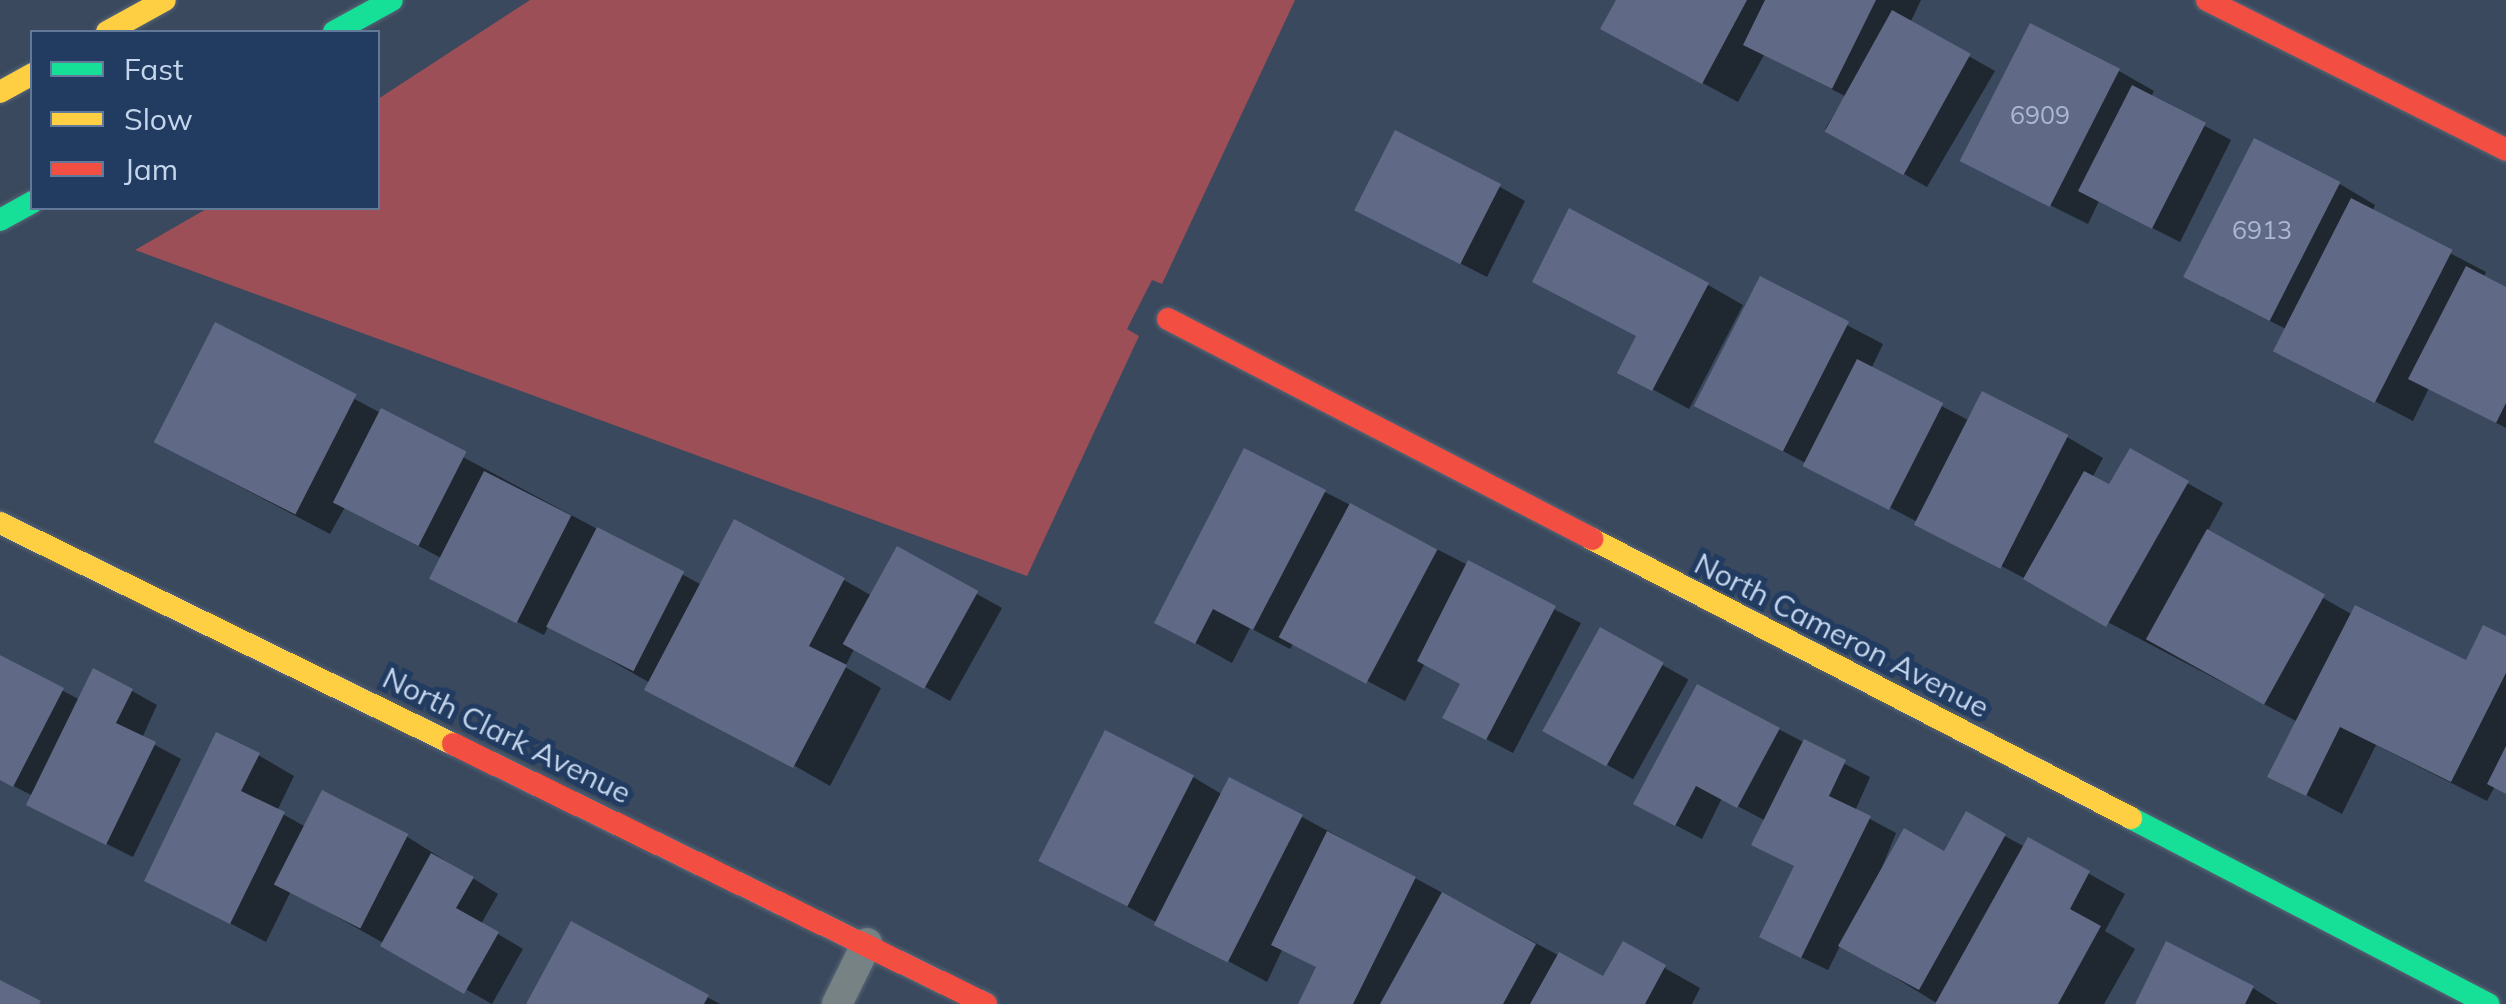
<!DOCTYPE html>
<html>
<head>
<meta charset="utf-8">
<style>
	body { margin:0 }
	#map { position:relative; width:2506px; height:1004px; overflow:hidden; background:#3a495d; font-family:Mulish,sans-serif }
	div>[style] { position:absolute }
	.green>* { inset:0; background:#9d4f58 }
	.shadow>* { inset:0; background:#0007; transform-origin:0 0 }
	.building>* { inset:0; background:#606985; transform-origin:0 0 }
	.roads { filter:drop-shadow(0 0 2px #586677) drop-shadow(0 0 2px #586677) }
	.street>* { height:30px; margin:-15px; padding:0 15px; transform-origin:15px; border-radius:15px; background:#778285 }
	.fast>* { height:22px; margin:-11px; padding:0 11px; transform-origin:11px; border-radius:11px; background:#16e098 }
	.slow>* { height:22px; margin:-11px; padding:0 11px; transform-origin:11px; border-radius:11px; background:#ffcf43 }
	.jam>* { height:22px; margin:-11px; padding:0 11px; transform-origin:11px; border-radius:11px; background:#f24e42 }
	span { translate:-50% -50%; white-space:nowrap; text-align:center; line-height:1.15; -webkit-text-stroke:10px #213b61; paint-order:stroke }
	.number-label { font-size:25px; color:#abbad2 }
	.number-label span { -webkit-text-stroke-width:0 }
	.street-label { font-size:30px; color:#c4d5ec }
	.legend { position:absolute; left:30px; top:30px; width:350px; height:180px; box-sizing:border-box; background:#213b61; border:2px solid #627999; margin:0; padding:12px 18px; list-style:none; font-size:30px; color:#c4d5ec }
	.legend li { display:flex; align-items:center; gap:20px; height:50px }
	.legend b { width:50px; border:2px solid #627999 }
</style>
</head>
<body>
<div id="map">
	<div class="green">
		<i style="clip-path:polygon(530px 0,1295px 0,1162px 284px,1152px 280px,1127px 329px,1139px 336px,1027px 576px,135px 250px,208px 208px,378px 208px,378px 99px)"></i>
	</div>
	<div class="shadow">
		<i style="clip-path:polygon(1619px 0,1921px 0,1910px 23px,1995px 71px,1927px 187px,1825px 129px,1845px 96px,1764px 55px,1738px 102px,1639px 49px)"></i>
		<i style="clip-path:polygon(2119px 71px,2154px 91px,2151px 97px,2231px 140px,2180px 242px,2099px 201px,2088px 224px,1999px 180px)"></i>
		<i style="clip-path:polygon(2340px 184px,2375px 205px,2372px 212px,2486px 272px,2483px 278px,2506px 290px,2506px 428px,2429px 388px,2413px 421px,2278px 351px,2288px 330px,2222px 297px)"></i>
		<i style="clip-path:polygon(1500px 187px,1525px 201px,1487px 277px,1383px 224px)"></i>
		<i style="clip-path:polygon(1761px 280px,1883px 344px,1871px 369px,1970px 421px,2067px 437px,2103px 458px,2092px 478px,2110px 488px,2187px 483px,2223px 503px,2207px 532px,2353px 615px,2467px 663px,2506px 639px,2506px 793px,2495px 786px,2487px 801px,2376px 745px,2342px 814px,2271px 776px,2298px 722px,1735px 426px)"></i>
		<i style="clip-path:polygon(1708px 285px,1743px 305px,1689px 409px,1621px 372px)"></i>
		<i style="clip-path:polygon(216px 325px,702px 585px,844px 580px,872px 596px,898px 550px,1002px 608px,950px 701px,855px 647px,845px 667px,881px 688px,830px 786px,549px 625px,544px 635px,459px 593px,443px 559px,345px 507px,330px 534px,191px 461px)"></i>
		<i style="clip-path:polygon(1325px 492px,1581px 623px,1513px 753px,1471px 731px,1463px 684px,1425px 663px,1405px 701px,1294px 642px,1290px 649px,1250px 628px,1232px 663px,1158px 622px)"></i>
		<i style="left:1601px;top:631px;width:100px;height:114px;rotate:29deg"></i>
		<i style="clip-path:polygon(0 657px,80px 700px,132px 691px,157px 705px,142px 738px,181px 759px,133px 857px,55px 818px,33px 796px,0 779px)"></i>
		<i style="clip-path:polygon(1698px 687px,1870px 777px,1855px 811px,1896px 833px,1874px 887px,1945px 854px,1966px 815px,2025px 847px,2029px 840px,2125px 894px,2105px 931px,2135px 949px,2104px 1004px,1938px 1004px,1841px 944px,1828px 970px,1788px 951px,1796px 867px,1766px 821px,1722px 798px,1702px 839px,1662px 818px)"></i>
		<i style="clip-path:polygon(258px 755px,294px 776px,277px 811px,306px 827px,406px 836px,498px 894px,481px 924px,523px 949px,492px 1004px,291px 891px,266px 942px,147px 880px)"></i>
		<i style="clip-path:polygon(1193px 777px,1223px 795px,1302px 817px,1604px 980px,1624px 945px,1700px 988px,1692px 1004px,1301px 1004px,1318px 968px,1283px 948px,1267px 982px,1043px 861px)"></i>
		<i style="clip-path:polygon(572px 924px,720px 1004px,529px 1004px)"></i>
		<i style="clip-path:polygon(2168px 945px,2253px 988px,2278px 1004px,2137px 1004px)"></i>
	</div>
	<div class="building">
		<i style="clip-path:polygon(1616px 0,1747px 0,1702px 84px,1600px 29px)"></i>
		<i style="clip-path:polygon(1765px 0,1876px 0,1832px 89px,1743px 45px)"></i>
		<i style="left:1892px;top:10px;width:90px;height:139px;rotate:29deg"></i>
		<i style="left:2030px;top:23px;width:101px;height:155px;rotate:27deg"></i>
		<i style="left:2132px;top:85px;width:83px;height:119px;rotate:27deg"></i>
		<i style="left:1395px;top:130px;width:119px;height:90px;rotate:27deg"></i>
		<i style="left:2254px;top:138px;width:97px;height:156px;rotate:27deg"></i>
		<i style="left:2351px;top:198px;width:114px;height:172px;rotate:27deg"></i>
		<i style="clip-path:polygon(1569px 208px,1709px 283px,1652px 391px,1617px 373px,1636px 336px,1532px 282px)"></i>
		<i style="clip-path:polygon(2466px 266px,2506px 287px,2506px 403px,2496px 423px,2408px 379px)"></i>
		<i style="left:1760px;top:276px;width:100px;height:146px;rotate:27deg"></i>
		<i style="left:215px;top:322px;width:159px;height:135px;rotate:27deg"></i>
		<i style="left:1857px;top:359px;width:97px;height:120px;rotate:27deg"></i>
		<i style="left:1982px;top:391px;width:97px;height:150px;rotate:27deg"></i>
		<i style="left:381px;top:408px;width:96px;height:106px;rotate:27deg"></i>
		<i style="clip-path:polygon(1244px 448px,1326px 490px,1253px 630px,1213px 609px,1195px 644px,1154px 623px)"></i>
		<i style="clip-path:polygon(2130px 448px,2189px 481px,2106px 627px,2023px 579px,2084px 471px,2109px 484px)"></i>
		<i style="left:484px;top:471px;width:98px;height:121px;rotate:27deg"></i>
		<i style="left:1350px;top:503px;width:99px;height:152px;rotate:28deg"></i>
		<i style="clip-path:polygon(734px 519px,845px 578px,809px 646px,847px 665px,793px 768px,644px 690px)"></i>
		<i style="left:597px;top:527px;width:98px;height:112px;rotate:27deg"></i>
		<i style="left:2207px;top:529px;width:135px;height:126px;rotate:29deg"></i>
		<i style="left:897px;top:546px;width:93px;height:112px;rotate:29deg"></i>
		<i style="clip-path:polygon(1468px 560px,1556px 606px,1486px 740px,1442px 718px,1460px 684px,1417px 661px)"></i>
		<i style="clip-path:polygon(2355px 605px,2466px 660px,2483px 625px,2506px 636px,2506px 673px,2451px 782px,2340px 727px,2306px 796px,2267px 777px)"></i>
		<i style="left:1600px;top:627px;width:73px;height:119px;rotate:29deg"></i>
		<i style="clip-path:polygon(0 655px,64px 688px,13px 787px,0 780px)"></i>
		<i style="clip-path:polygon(93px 668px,133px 689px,116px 723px,156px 742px,106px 845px,26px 805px)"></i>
		<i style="clip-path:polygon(1697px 684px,1780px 728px,1737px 808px,1696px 786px,1675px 826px,1633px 804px)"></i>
		<i style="left:1105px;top:730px;width:100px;height:147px;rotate:27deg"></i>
		<i style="clip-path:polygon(216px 732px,260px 753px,241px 791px,285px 812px,230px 924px,144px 881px)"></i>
		<i style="clip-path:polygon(1804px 739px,1846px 760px,1829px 796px,1871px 816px,1801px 958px,1759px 937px,1794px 866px,1751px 845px)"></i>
		<i style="clip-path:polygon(2506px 746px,2506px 794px,2487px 784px)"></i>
		<i style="left:1229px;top:777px;width:83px;height:166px;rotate:27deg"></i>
		<i style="left:322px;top:790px;width:97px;height:106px;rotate:27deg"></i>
		<i style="clip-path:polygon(1966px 811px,2006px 834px,1919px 990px,1838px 946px,1904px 828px,1944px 851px)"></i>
		<i style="clip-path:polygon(1327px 831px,1416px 877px,1353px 1004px,1298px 1004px,1316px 967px,1271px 945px)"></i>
		<i style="clip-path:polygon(2028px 837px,2090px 871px,2070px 909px,2101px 926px,2058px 1004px,1935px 1004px)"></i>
		<i style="clip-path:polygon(431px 853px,474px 877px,456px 908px,499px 932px,464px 994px,380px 946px)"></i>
		<i style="clip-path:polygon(1442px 892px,1536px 944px,1503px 1004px,1380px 1004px)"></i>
		<i style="clip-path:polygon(571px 921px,709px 995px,704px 1004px,526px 1004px)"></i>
		<i style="clip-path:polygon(1623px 941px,1666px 965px,1645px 1004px,1530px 1004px,1559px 952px,1603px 976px)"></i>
		<i style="clip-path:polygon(2166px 941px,2254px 986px,2245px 1004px,2135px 1004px)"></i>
		<i style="clip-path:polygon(0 980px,41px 1001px,39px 1004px,0 1004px)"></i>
	</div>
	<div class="roads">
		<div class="street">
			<i style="left:837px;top:1004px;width:68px;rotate:-63.8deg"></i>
		</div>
		<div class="fast">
			<i style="left:334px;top:32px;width:66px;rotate:-28.9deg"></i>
			<i style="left:0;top:220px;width:37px;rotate:-29deg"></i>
			<i style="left:2131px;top:818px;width:403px;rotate:27.5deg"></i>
		</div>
		<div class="slow">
			<i style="left:107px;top:32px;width:66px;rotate:-28.9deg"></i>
			<i style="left:0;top:92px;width:37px;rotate:-29deg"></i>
			<i style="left:0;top:523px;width:504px;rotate:26.01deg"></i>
			<i style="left:1592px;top:539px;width:607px;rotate:27.37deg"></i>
		</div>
		<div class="jam">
			<i style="left:2207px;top:0;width:335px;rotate:26.6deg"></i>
			<i style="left:1168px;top:319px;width:478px;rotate:27.4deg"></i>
			<i style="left:453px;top:744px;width:593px;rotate:26deg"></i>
		</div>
	</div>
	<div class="number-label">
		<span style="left:2040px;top:115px">6909</span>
		<span style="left:2262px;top:230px">6913</span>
	</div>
	<div class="street-label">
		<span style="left:1842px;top:635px;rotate:27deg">North Cameron Avenue</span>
		<span style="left:507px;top:735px;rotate:26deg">North Clark Avenue</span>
	</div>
	<ul class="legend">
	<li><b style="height:12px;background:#16e098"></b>Fast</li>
	<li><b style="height:12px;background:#ffcf43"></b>Slow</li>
	<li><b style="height:12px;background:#f24e42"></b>Jam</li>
	</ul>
</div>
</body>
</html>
